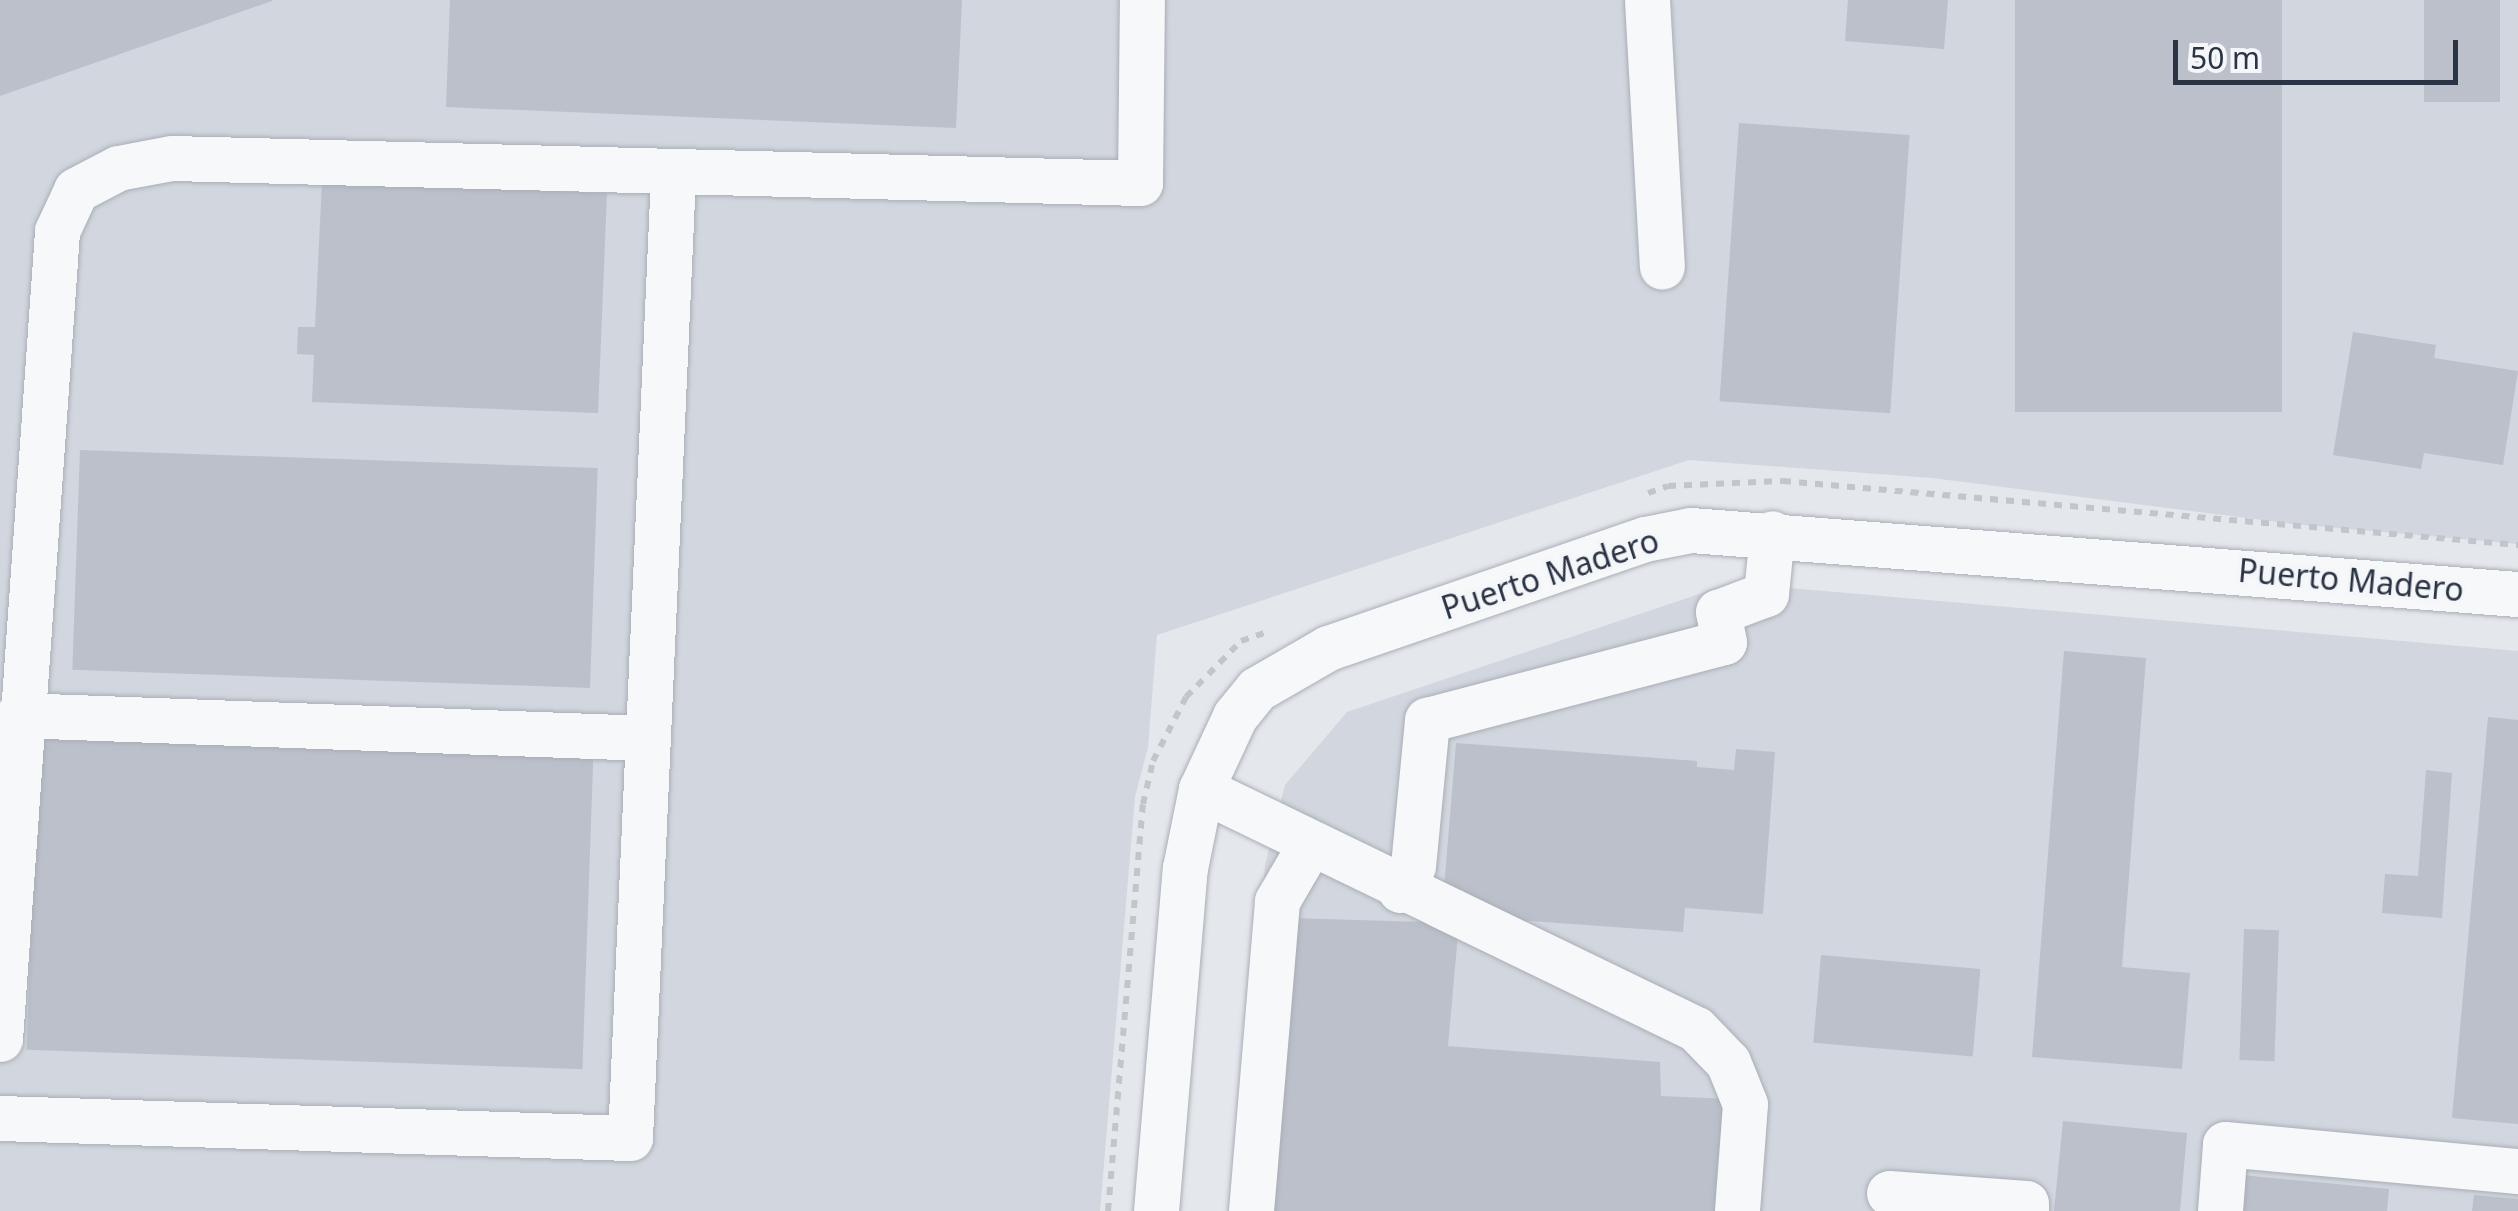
<!DOCTYPE html>
<html>
<head>
<meta charset="utf-8">
<style>
	body { margin:0 }
	#map { position:relative; width:2518px; height:1211px; overflow:hidden; background:#e4e7ec; font-family:"Noto Sans",sans-serif }
	div>[style] { position:absolute }
	.built>* { inset:0; background:#d2d6de }
	.building>* { inset:0; background:#bbc0ca; transform-origin:0 0 }
	.path>* { height:6px; margin-top:-3px; transform-origin:0; background:repeating-linear-gradient(90deg,#c2c5cb 0 8px,transparent 0 16px) }
	.roads { filter:drop-shadow(0 0 2px #a9aeb7) drop-shadow(0 0 2px #a9aeb7) }
	.minor>* { height:45px; margin:-22.5px; padding:0 22.5px; transform-origin:22.5px; border-radius:22.5px; background:#f7f8fa }
	span { translate:-50% -50%; white-space:nowrap; text-align:center; line-height:1.15; -webkit-text-stroke:8px #f4f6f9; paint-order:stroke }
	.street-label { font-size:32px; color:#2b3445 }
	.scale { position:absolute; left:2173px; top:40px; width:285px; height:45px; box-sizing:border-box; border:5px solid #2b3445; border-top:0; padding-left:12px; font-size:30px; line-height:35px; white-space:nowrap; color:#2b3445; -webkit-text-stroke:8px #f4f6f9; paint-order:stroke }
</style>
</head>
<body>
<div id="map">
	<div class="built">
		<i style="clip-path:polygon(0 0,2518px 0,2518px 544px,2293px 524px,1932px 478px,1689px 460px,1157px 635px,1148px 747px,1135px 797px,1100px 1211px,0 1211px)"></i>
		<i style="clip-path:polygon(1732px 583px,2518px 651px,2518px 1211px,1240px 1211px,1265px 865px,1285px 785px,1347px 712px)"></i>
	</div>
	<div class="building">
		<i style="clip-path:polygon(0 0,272px 0,272px 1px,0 96px)"></i>
		<i style="clip-path:polygon(450px 0,962px 0,956px 128px,446px 107px)"></i>
		<i style="clip-path:polygon(1848px 0,1948px 0,1944px 49px,1845px 41px)"></i>
		<i style="left:2015px;top:0;width:267px;height:412px"></i>
		<i style="left:2424px;top:0;width:76px;height:102px"></i>
		<i style="left:1739px;top:123px;width:171px;height:279px;rotate:4deg"></i>
		<i style="clip-path:polygon(322px 181px,607px 193px,598px 413px,312px 402px,314px 355px,297px 354px,298px 327px,315px 327px)"></i>
		<i style="clip-path:polygon(2353px 332px,2436px 345px,2434px 358px,2518px 371px,2503px 465px,2424px 453px,2421px 469px,2333px 455px)"></i>
		<i style="left:80px;top:450px;width:518px;height:220px;rotate:2deg"></i>
		<i style="clip-path:polygon(2064px 651px,2146px 658px,2122px 967px,2190px 973px,2182px 1069px,2032px 1057px)"></i>
		<i style="clip-path:polygon(2488px 717px,2518px 720px,2518px 1124px,2452px 1118px)"></i>
		<i style="left:38px;top:727px;width:556px;height:323px;rotate:2deg"></i>
		<i style="clip-path:polygon(1456px 743px,1697px 761px,1697px 767px,1734px 770px,1736px 749px,1775px 752px,1763px 914px,1685px 908px,1683px 932px,1462px 916px,1464px 890px,1444px 888px)"></i>
		<i style="clip-path:polygon(2426px 770px,2452px 773px,2442px 918px,2382px 913px,2385px 874px,2418px 876px)"></i>
		<i style="clip-path:polygon(1289px 918px,1459px 923px,1448px 1046px,1660px 1062px,1661px 1096px,1729px 1099px,1719px 1211px,1271px 1211px)"></i>
		<i style="left:2244px;top:929px;width:35px;height:131px;rotate:2deg"></i>
		<i style="left:1821px;top:955px;width:160px;height:88px;rotate:5deg"></i>
		<i style="clip-path:polygon(2063px 1121px,2187px 1133px,2180px 1211px,2054px 1211px)"></i>
		<i style="clip-path:polygon(2241px 1175px,2389px 1189px,2387px 1211px,2238px 1211px)"></i>
		<i style="clip-path:polygon(2474px 1195px,2518px 1199px,2518px 1211px,2472px 1211px)"></i>
	</div>
	<div class="path">
		<i style="left:1648px;top:493px;width:21px;rotate:-19deg"></i>
		<i style="left:1668px;top:486px;width:115px;rotate:-2.5deg"></i>
		<i style="left:1783px;top:481px;width:738px;rotate:4.98deg"></i>
		<i style="left:1108px;top:1211px;width:409px;rotate:-85.1deg"></i>
		<i style="left:1143px;top:804px;width:44px;rotate:-76.9deg"></i>
		<i style="left:1153px;top:761px;width:72px;rotate:-62.7deg"></i>
		<i style="left:1186px;top:697px;width:78px;rotate:-45.5deg"></i>
		<i style="left:1241px;top:641px;width:31px;rotate:-19deg"></i>
	</div>
	<div class="roads">
		<div class="minor">
			<i style="left:1647px;top:0;width:267px;rotate:86.8deg"></i>
			<i style="left:18px;top:715px;width:629px;rotate:2.09deg"></i>
			<i style="left:1201px;top:789px;width:550px;rotate:25.87deg"></i>
			<i style="left:1696px;top:1029px;width:46px;rotate:45.9deg"></i>
			<i style="left:1728px;top:1062px;width:45px;rotate:68deg"></i>
			<i style="left:1745px;top:1104px;width:107px;rotate:94.3deg"></i>
			<i style="left:1400px;top:890px;width:27px;rotate:-62deg"></i>
			<i style="left:1413px;top:866px;width:147px;rotate:-84.5deg"></i>
			<i style="left:1427px;top:720px;width:307px;rotate:-14.7deg"></i>
			<i style="left:1724px;top:642px;width:31px;rotate:-101deg"></i>
			<i style="left:1718px;top:612px;width:51px;rotate:-20.6deg"></i>
			<i style="left:1766px;top:594px;width:61px;rotate:-84.4deg"></i>
			<i style="left:0;top:1039px;width:810px;rotate:-85.96deg"></i>
			<i style="left:57px;top:231px;width:45px;rotate:-65.1deg"></i>
			<i style="left:76px;top:190px;width:47px;rotate:-27.6deg"></i>
			<i style="left:118px;top:168px;width:55px;rotate:-10.5deg"></i>
			<i style="left:172px;top:158px;width:968px;rotate:1.48deg"></i>
			<i style="left:1140px;top:183px;width:183px;rotate:-89.4deg"></i>
			<i style="left:0;top:1118px;width:630px;rotate:1.82deg"></i>
			<i style="left:630px;top:1138px;width:964px;rotate:-87.44deg"></i>
			<i style="left:1889px;top:1193px;width:137px;rotate:4.2deg"></i>
			<i style="left:2026px;top:1203px;width:8px;rotate:90deg"></i>
			<i style="left:1156px;top:1211px;width:344px;rotate:-85.2deg"></i>
			<i style="left:1185px;top:868px;width:81px;rotate:-78.6deg"></i>
			<i style="left:1201px;top:789px;width:81px;rotate:-65deg"></i>
			<i style="left:1235px;top:716px;width:35px;rotate:-51deg"></i>
			<i style="left:1257px;top:689px;width:82px;rotate:-30deg"></i>
			<i style="left:1328px;top:648px;width:335px;rotate:-19deg"></i>
			<i style="left:1645px;top:539px;width:47px;rotate:-11.1deg"></i>
			<i style="left:1691px;top:530px;width:829px;rotate:4.43deg"></i>
			<i style="left:1251px;top:1211px;width:311px;rotate:-85.2deg"></i>
			<i style="left:1277px;top:901px;width:64px;rotate:-59.8deg"></i>
			<i style="left:2220px;top:1211px;width:67px;rotate:-85.7deg"></i>
			<i style="left:2225px;top:1144px;width:294px;rotate:5.3deg"></i>
		</div>
	</div>
	<div class="street-label">
		<span style="left:1550px;top:574px;rotate:-18deg">Puerto Madero</span>
		<span style="left:2351px;top:580px;rotate:5deg">Puerto Madero</span>
	</div>
	<div class="scale">50 m</div>
</div>
</body>
</html>
